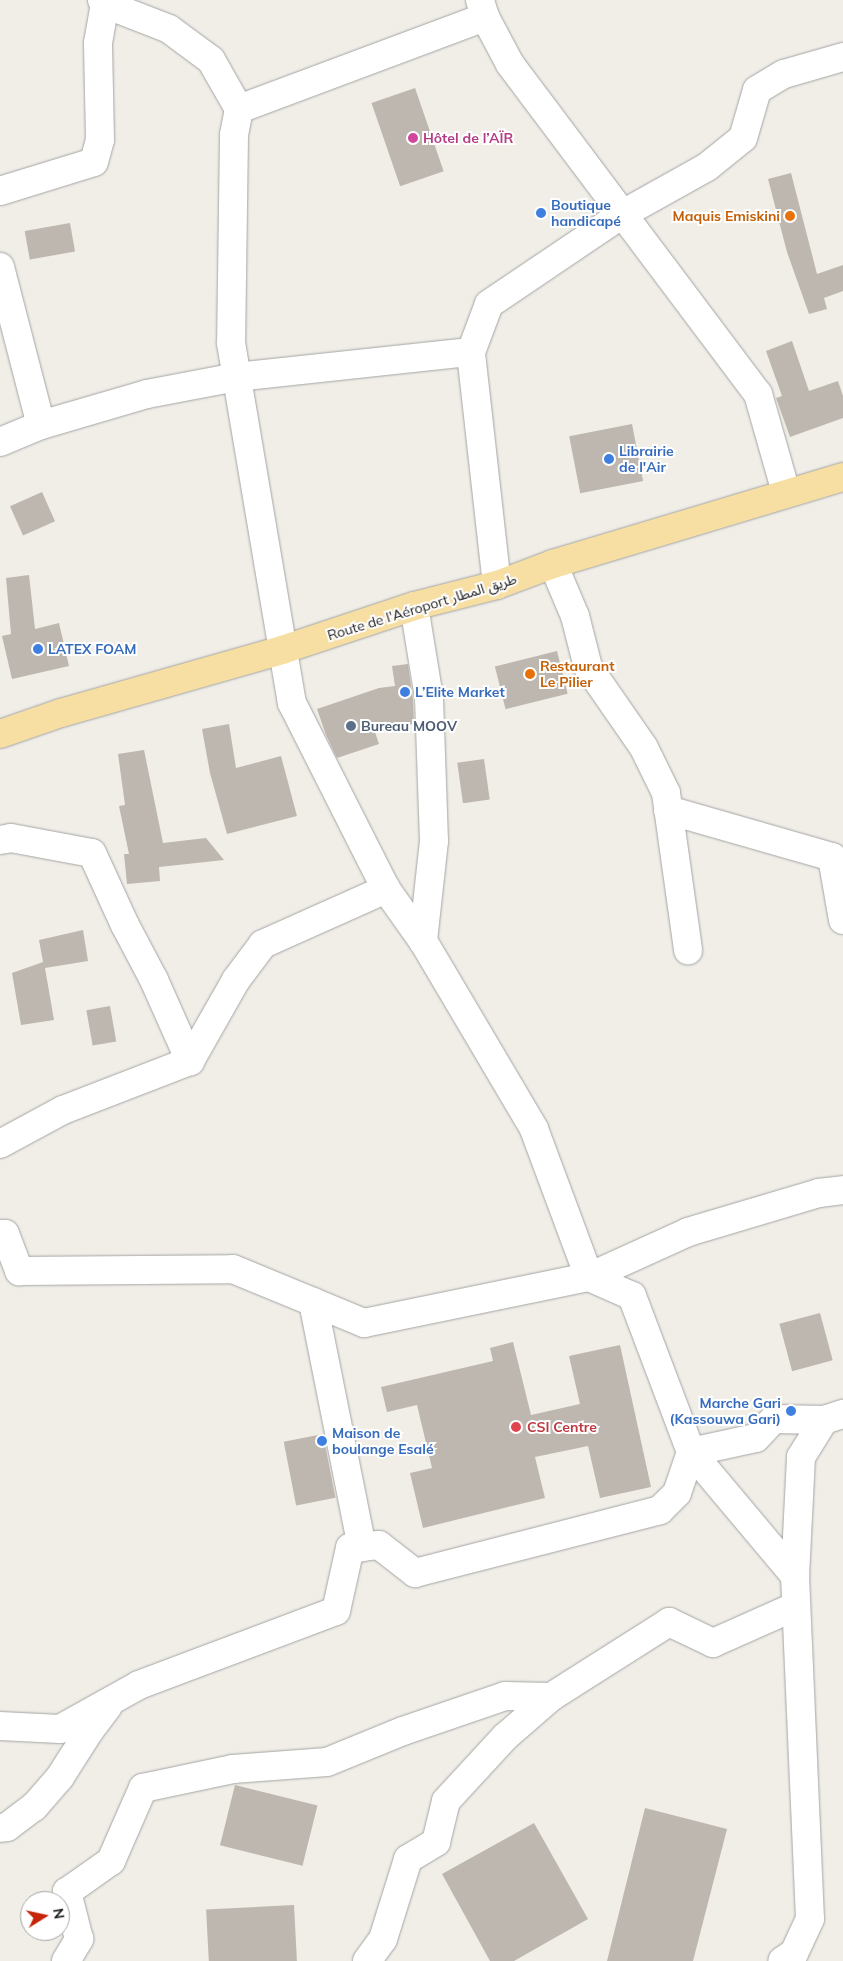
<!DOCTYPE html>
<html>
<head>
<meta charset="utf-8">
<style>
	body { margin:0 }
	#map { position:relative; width:843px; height:1961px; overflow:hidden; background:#f0eee7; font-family:Mulish,"Noto Sans Arabic",sans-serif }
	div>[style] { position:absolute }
	.building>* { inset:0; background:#bdb7b0; transform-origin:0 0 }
	.roads { filter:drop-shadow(0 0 1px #a4a4a4) drop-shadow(0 0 1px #a4a4a4) }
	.minor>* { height:28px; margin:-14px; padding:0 14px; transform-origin:14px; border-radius:14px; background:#fff }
	.major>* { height:28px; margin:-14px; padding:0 14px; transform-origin:14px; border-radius:14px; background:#f7dfa4 }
	.dots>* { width:14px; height:14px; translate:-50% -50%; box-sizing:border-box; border:2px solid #fff; border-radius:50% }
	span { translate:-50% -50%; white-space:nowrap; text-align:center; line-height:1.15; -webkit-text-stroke:4px #fff; paint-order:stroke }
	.hotel-label { font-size:14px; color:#b23c85; font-weight:700 }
	.left { translate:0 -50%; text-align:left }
	.shop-label { font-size:14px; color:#366cbe; font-weight:700 }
	.right { translate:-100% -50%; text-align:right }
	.food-label { font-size:14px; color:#c56008; font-weight:700 }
	.street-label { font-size:14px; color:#202020 }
	.service-label { font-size:14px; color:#4e5e75; font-weight:700 }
	.health-label { font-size:14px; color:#be3a42; font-weight:700 }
	.north { position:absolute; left:20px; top:1891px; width:50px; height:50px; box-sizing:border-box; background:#fff; border:1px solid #a6a6a6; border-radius:50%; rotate:80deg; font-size:14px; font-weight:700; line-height:20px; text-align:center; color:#202020 }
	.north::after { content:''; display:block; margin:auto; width:18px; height:22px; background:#c5240a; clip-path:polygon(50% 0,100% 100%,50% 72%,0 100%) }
</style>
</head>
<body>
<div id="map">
	<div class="building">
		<i style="left:415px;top:88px;width:88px;height:46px;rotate:71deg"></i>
		<i style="clip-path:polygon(791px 173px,817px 274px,843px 265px,843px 291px,824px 298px,827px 309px,809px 314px,787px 252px,768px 179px)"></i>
		<i style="left:70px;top:223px;width:29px;height:46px;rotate:80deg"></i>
		<i style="clip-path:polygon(792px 341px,809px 391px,838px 381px,843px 396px,843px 418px,790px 437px,776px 398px,782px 396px,766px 351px)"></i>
		<i style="left:632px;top:424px;width:58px;height:64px;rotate:79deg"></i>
		<i style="left:42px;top:492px;width:32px;height:35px;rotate:66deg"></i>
		<i style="clip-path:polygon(29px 575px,35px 629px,59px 623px,69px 666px,12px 679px,2px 636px,11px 634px,6px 578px)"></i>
		<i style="left:557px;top:651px;width:44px;height:64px;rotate:76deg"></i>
		<i style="clip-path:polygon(408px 664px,413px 700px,414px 724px,374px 729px,379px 744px,337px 758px,326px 735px,317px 709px,379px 688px,395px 686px,392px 666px)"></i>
		<i style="clip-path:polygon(229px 724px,236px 768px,281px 756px,297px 816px,227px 834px,210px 773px,202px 729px)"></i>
		<i style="clip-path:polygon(144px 750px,163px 843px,206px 838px,224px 860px,159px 867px,160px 881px,127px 884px,124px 854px,129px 854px,119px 806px,125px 805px,118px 754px)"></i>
		<i style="left:484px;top:759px;width:41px;height:27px;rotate:82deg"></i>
		<i style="clip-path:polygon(83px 930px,88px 961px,45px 968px,54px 1020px,21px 1025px,12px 973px,43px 962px,39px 940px)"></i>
		<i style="left:110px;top:1006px;width:36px;height:24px;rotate:80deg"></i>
		<i style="left:820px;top:1313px;width:49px;height:42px;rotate:75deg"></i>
		<i style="clip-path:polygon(513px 1342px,531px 1415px,580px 1404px,569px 1356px,620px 1345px,651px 1487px,600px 1498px,588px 1446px,535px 1457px,545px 1498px,423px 1528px,410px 1473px,432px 1468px,417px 1405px,387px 1412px,381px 1387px,493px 1361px,490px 1348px)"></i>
		<i style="left:323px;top:1434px;width:65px;height:40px;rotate:79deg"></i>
		<i style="left:235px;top:1785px;width:85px;height:62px;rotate:14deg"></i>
		<i style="clip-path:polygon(645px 1808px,727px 1829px,693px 1961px,607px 1961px)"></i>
		<i style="clip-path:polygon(534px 1823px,588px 1919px,514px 1961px,490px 1961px,442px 1874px)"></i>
		<i style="left:294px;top:1905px;width:56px;height:88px;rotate:87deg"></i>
	</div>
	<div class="roads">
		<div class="minor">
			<i style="left:102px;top:0;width:5px;rotate:53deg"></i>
			<i style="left:105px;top:4px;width:69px;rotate:21.3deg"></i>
			<i style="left:169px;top:29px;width:52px;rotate:36.4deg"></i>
			<i style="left:211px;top:60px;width:56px;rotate:60.3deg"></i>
			<i style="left:239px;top:109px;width:26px;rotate:101deg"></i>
			<i style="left:234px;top:135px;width:208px;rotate:90.8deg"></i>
			<i style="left:231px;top:343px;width:365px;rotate:80.4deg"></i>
			<i style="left:292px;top:703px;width:208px;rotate:63.2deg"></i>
			<i style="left:386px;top:889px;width:64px;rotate:54.6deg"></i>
			<i style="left:423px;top:941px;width:218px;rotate:59.4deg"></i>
			<i style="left:534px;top:1129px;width:158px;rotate:69.6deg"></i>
			<i style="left:589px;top:1277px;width:47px;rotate:23.8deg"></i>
			<i style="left:632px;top:1296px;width:167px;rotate:69.3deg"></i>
			<i style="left:691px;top:1452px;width:162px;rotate:50deg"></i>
			<i style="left:795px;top:1576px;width:343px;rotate:87.5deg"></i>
			<i style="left:810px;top:1919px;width:38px;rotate:115deg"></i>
			<i style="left:794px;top:1953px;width:14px;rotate:146deg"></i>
			<i style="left:480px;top:0;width:18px;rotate:74deg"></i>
			<i style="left:485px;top:17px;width:53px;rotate:62deg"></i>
			<i style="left:510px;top:64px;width:413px;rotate:53.1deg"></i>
			<i style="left:758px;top:394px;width:102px;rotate:74.1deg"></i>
			<i style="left:239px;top:109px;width:263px;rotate:-20.5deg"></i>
			<i style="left:0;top:191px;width:98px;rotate:-17.1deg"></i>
			<i style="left:94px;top:162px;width:23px;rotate:-75deg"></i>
			<i style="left:100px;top:140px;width:97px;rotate:-91.2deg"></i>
			<i style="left:98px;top:43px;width:40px;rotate:-80deg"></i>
			<i style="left:0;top:267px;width:163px;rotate:75.5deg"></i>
			<i style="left:41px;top:425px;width:110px;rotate:-16.3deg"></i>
			<i style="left:147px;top:394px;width:91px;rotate:-10.8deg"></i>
			<i style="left:236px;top:377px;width:236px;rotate:-6.1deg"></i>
			<i style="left:0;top:442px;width:44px;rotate:-22.5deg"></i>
			<i style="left:553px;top:564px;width:56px;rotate:67.1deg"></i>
			<i style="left:575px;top:616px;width:53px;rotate:75.7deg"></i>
			<i style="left:588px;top:667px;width:98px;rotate:55.3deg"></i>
			<i style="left:644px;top:748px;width:50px;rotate:63.9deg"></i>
			<i style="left:666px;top:793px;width:159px;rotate:82deg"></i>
			<i style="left:497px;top:585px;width:234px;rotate:-96.4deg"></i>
			<i style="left:471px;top:352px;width:51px;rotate:-69.4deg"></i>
			<i style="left:489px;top:304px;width:159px;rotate:-34deg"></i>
			<i style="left:621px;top:215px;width:98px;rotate:-29.2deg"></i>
			<i style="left:707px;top:167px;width:46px;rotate:-38.9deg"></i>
			<i style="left:743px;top:138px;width:50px;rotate:-73.7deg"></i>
			<i style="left:757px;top:90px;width:31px;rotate:-31deg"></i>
			<i style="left:784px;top:74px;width:61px;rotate:-16.1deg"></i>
			<i style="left:414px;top:606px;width:93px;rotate:80.7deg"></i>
			<i style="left:429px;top:698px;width:143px;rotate:88deg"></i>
			<i style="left:434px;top:841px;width:101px;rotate:96.3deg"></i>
			<i style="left:668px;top:810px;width:171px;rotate:16deg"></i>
			<i style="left:832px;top:857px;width:64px;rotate:80.1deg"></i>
			<i style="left:0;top:840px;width:11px;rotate:-10deg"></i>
			<i style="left:11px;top:838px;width:82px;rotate:10.5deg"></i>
			<i style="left:92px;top:853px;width:79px;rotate:65.4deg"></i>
			<i style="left:125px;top:925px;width:62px;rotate:62.2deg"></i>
			<i style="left:154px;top:980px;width:89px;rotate:66deg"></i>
			<i style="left:0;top:1144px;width:72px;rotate:-28.4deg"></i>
			<i style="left:63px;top:1110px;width:136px;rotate:-21.1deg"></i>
			<i style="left:190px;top:1061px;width:93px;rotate:-60.4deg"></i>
			<i style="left:236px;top:980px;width:45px;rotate:-53.1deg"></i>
			<i style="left:263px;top:944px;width:135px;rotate:-24.1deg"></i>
			<i style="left:0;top:1234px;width:5px"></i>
			<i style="left:5px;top:1234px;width:40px;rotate:69deg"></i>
			<i style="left:19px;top:1271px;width:214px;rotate:-0.5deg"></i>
			<i style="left:233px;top:1269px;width:142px;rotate:22.4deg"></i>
			<i style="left:364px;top:1323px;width:230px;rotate:-11.6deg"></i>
			<i style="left:589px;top:1277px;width:109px;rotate:-24.4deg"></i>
			<i style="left:688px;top:1232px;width:137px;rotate:-16.6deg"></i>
			<i style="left:819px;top:1193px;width:24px;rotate:-7deg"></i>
			<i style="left:313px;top:1302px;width:250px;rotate:78.7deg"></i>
			<i style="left:795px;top:1576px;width:119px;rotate:-87.1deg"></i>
			<i style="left:801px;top:1457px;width:44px;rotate:-58.1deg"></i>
			<i style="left:824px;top:1420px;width:20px;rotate:-18deg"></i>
			<i style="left:0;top:1726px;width:60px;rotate:2.9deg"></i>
			<i style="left:60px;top:1729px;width:90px;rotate:-29.1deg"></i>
			<i style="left:139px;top:1685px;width:210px;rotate:-20.6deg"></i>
			<i style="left:336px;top:1611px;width:65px;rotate:-77.5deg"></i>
			<i style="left:350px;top:1548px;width:29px;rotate:-6deg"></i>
			<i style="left:379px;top:1545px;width:46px;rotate:37.9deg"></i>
			<i style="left:415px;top:1573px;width:253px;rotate:-14.4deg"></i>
			<i style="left:660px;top:1510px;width:24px;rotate:-45deg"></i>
			<i style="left:677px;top:1493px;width:43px;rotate:-71.1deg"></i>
			<i style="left:691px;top:1452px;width:66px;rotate:-12.2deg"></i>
			<i style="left:756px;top:1438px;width:26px;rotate:-47deg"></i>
			<i style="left:774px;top:1419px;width:50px;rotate:1.1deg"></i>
			<i style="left:0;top:1828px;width:7px;rotate:-8deg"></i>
			<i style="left:7px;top:1827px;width:34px;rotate:-37deg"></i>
			<i style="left:34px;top:1807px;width:40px;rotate:-49deg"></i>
			<i style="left:60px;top:1777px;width:56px;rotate:-57.4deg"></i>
			<i style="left:90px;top:1730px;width:30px;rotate:-53deg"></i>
			<i style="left:66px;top:1961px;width:26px;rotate:-59deg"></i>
			<i style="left:79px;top:1939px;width:49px;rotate:-104.3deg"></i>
			<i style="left:67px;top:1892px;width:54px;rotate:-35.2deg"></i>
			<i style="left:111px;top:1861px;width:80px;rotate:-66.3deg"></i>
			<i style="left:143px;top:1788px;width:92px;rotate:-11.9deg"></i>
			<i style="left:233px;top:1769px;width:94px;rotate:-4.3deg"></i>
			<i style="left:327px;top:1762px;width:82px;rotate:-22.2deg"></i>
			<i style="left:403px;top:1731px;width:108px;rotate:-18.9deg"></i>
			<i style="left:505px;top:1696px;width:46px;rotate:1.2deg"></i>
			<i style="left:551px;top:1697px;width:140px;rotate:-32.4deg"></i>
			<i style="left:669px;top:1622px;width:49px;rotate:25.5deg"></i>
			<i style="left:713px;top:1643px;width:91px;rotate:-24deg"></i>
			<i style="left:367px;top:1961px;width:27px;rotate:-54deg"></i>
			<i style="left:383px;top:1939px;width:84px;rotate:-72.6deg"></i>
			<i style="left:408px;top:1859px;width:33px;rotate:-31deg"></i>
			<i style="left:436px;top:1842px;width:42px;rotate:-76.3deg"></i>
			<i style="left:446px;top:1801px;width:87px;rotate:-47.3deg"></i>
			<i style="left:505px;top:1737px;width:61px;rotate:-41deg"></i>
		</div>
		<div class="major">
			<i style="left:0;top:734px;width:65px;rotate:-19deg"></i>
			<i style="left:61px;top:713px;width:230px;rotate:-15.9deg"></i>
			<i style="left:282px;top:650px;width:139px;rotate:-18.4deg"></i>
			<i style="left:414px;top:606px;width:86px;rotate:-14.2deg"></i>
			<i style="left:497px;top:585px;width:60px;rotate:-20.6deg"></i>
			<i style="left:553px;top:564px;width:303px;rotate:-16.7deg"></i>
		</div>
	</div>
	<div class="dots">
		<i style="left:413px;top:138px;background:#d1479c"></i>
		<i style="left:541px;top:213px;background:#3f7fe0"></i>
		<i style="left:790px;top:216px;background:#e8710a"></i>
		<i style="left:609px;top:459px;background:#3f7fe0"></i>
		<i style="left:38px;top:649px;background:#3f7fe0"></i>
		<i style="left:530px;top:674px;background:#e8710a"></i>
		<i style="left:405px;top:692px;background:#3f7fe0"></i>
		<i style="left:351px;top:726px;background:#5c6f8a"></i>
		<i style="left:791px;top:1411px;background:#3f7fe0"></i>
		<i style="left:516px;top:1427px;background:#e0444e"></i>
		<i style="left:322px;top:1441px;background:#3f7fe0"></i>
	</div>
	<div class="hotel-label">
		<span class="left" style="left:423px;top:138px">Hôtel de l’AÏR</span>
	</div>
	<div class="shop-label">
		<span class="left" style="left:551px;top:213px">Boutique<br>handicapé</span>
		<span class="left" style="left:619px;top:459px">Librairie<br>de l'Air</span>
		<span class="left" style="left:48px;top:649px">LATEX FOAM</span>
		<span class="left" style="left:415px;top:692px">L’Elite Market</span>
		<span class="right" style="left:781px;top:1411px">Marche Gari<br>(Kassouwa Gari)</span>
		<span class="left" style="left:332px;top:1441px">Maison de<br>boulange Esalé</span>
	</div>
	<div class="food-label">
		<span class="right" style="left:780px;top:216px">Maquis Emiskini</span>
		<span class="left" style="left:540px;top:674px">Restaurant<br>Le Pilier</span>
	</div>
	<div class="street-label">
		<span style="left:422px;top:607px;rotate:-17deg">Route de l'Aéroport طريق المطار</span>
	</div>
	<div class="service-label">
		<span class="left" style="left:361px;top:726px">Bureau MOOV</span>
	</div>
	<div class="health-label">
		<span class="left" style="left:527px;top:1427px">CSI Centre</span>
	</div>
	<div class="north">N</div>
</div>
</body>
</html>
